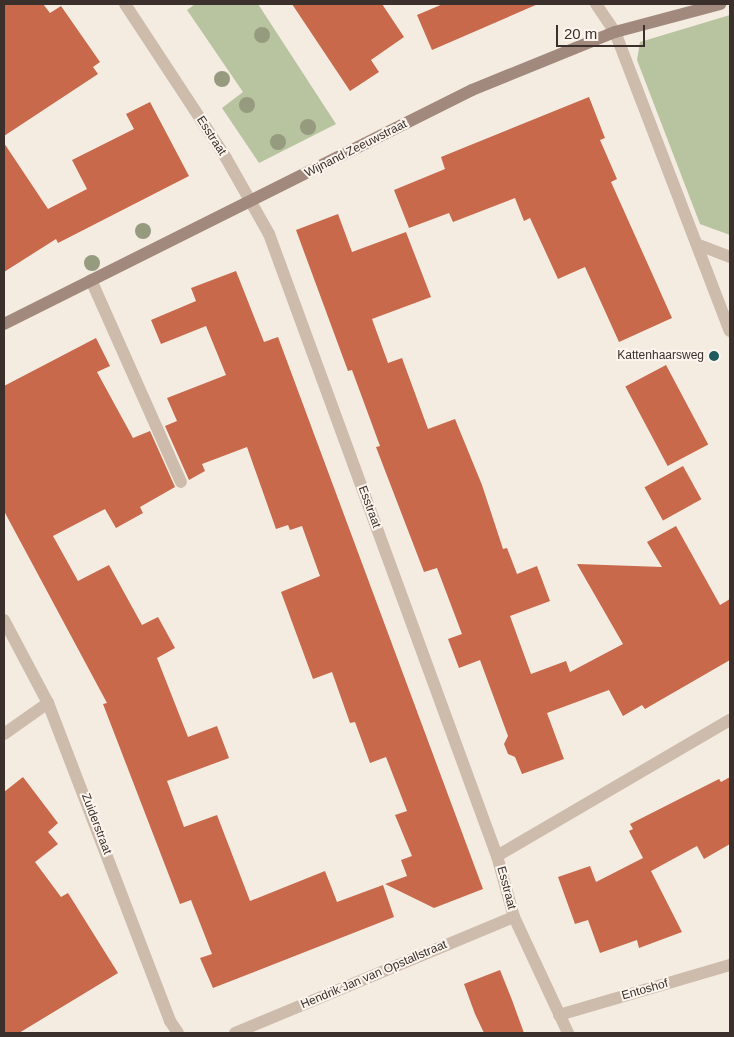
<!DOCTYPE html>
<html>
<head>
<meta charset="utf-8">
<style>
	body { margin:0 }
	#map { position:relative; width:734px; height:1037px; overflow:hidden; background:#f4ebe1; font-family:Arial,sans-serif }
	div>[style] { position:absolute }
	.green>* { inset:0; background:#b8c4a0 }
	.building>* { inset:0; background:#c8694b; transform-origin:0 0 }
	.lane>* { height:12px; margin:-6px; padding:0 6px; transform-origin:6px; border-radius:6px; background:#cdbbac }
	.street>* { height:12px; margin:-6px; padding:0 6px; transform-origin:6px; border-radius:6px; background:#cdbbac }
	.secondary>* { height:12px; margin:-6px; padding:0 6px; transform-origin:6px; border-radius:6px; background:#a18a7d }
	.trees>* { width:16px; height:16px; margin:-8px; border-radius:50%; background:#969b7f }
	.dots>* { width:14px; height:14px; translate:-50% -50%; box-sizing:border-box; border:2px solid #fbf5ee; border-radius:50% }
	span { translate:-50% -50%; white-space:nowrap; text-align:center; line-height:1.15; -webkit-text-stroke:4px #fbf5ee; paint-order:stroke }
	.street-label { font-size:12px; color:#3b302b }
	.poi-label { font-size:12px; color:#3b302b }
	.right { translate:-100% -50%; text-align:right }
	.frame { position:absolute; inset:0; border:5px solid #3b302b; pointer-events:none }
	.scale { position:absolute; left:556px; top:25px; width:89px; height:22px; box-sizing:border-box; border:2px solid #3b302b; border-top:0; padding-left:6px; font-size:15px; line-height:18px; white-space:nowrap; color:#3b302b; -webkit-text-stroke:4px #fbf5ee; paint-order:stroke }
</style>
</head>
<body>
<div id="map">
	<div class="green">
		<i style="clip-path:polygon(195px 4px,258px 4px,336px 124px,259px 163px,222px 108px,243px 92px,187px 10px)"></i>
		<i style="clip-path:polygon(730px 15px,730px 235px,700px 224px,637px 60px,640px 42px)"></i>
	</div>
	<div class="building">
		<i style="clip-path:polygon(4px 4px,43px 4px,50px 13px,61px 6px,100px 62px,93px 67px,98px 74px,4px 136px)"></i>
		<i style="clip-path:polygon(292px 4px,382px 4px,404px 37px,371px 60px,379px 72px,350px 91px)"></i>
		<i style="clip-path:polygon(443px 4px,538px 4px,432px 50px,417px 15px)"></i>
		<i style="clip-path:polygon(589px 97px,605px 138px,600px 140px,617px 179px,611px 182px,672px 318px,619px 342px,585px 267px,558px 279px,530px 218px,524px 221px,515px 198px,453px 222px,449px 213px,409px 228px,394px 190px,445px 169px,441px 157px)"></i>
		<i style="clip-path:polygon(150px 102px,189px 176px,58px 243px,56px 239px,4px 272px,4px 143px,48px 209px,87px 189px,72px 160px,134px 129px,126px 114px)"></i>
		<i style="clip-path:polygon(338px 214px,352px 252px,406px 232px,431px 297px,372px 319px,388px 363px,402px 358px,428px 429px,455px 419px,482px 485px,503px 549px,507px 548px,517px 574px,537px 566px,550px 601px,510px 616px,531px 674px,566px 661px,570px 672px,623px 644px,577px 564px,662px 567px,647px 542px,676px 526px,720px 605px,730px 599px,730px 660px,645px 709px,642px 705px,623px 716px,609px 690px,547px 713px,564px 759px,522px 774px,515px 757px,508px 754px,504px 744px,508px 736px,480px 660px,459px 668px,448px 639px,462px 634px,437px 568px,424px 572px,376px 447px,380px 446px,352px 370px,348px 371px,296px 230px)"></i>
		<i style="clip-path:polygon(236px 271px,264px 342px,278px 337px,483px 889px,434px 908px,385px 884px,407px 876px,401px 860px,412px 856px,395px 815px,407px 811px,386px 757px,370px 763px,355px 722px,350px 723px,332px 672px,313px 679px,281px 592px,320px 576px,302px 526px,290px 530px,288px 525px,276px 529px,247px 447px,202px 464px,205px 471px,189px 480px,165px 426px,177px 421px,167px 398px,226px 375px,206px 326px,161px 344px,151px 320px,196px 301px,191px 288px)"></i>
		<i style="clip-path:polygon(96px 338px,110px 366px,97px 372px,133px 438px,150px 431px,175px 487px,140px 507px,143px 513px,116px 528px,105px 509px,53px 536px,78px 581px,109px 565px,142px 625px,158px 617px,175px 648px,157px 658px,188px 737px,217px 726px,229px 758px,167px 781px,184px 827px,217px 815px,250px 901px,325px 871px,337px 902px,383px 885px,394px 917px,213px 988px,200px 958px,212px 954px,191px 900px,180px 904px,103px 704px,107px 703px,4px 511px,4px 386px)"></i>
		<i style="left:666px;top:365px;width:90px;height:46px;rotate:62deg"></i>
		<i style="left:683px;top:466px;width:38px;height:44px;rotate:61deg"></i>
		<i style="clip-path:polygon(23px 777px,58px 823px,48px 832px,58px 844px,35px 862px,61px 897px,68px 893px,118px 973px,19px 1033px,4px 1033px,4px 792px)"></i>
		<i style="clip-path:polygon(730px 777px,730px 844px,704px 859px,697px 846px,651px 871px,682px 932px,639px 948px,637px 940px,600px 953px,588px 920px,575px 924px,558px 877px,590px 866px,596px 882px,643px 858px,629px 831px,633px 829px,630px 824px,719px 779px,721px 782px)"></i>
		<i style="clip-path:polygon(500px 970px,512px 1000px,524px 1033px,484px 1033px,475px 1014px,464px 984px)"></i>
	</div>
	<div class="lane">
		<i style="left:91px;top:280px;width:221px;rotate:66deg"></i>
	</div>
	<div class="street">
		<i style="left:125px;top:4px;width:184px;rotate:56.7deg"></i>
		<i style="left:226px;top:158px;width:87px;rotate:60.5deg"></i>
		<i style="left:269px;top:234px;width:662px;rotate:69.87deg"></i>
		<i style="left:497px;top:856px;width:63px;rotate:74.4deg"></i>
		<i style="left:514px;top:917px;width:128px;rotate:65deg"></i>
		<i style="left:596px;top:4px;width:34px;rotate:56deg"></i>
		<i style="left:615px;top:32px;width:320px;rotate:69deg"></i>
		<i style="left:699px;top:245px;width:33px;rotate:21deg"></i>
		<i style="left:4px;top:620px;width:94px;rotate:62.1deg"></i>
		<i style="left:48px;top:703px;width:341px;rotate:69deg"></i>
		<i style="left:170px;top:1021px;width:14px;rotate:56deg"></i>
		<i style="left:4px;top:734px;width:54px;rotate:-35.2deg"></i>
		<i style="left:497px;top:856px;width:270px;rotate:-30.3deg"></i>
		<i style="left:559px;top:1015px;width:178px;rotate:-16.3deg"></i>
		<i style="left:235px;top:1033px;width:302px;rotate:-22.6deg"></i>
	</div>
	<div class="secondary">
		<i style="left:4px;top:324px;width:523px;rotate:-26.57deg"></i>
		<i style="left:472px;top:90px;width:154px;rotate:-22.1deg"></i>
		<i style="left:615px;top:32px;width:109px;rotate:-14.9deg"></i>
	</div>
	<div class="trees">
		<i style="left:262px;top:35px"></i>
		<i style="left:222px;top:79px"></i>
		<i style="left:247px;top:105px"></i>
		<i style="left:308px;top:127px"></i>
		<i style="left:278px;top:142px"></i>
		<i style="left:143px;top:231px"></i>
		<i style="left:92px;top:263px"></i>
	</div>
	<div class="dots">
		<i style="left:714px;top:356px;background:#1f5a5e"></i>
	</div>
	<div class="street-label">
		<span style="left:211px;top:136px;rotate:57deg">Esstraat</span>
		<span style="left:356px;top:149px;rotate:-27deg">Wijnand Zeeuwstraat</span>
		<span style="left:369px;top:507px;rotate:70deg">Esstraat</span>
		<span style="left:96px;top:824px;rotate:69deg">Zuiderstraat</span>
		<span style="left:506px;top:888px;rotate:75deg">Esstraat</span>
		<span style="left:374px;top:975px;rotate:-23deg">Hendrik Jan van Opstallstraat</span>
		<span style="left:645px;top:990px;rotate:-16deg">Entoshof</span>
	</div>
	<div class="poi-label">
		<span class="right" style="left:704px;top:356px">Kattenhaarsweg</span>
	</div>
	<div class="frame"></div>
	<div class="scale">20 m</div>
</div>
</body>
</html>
